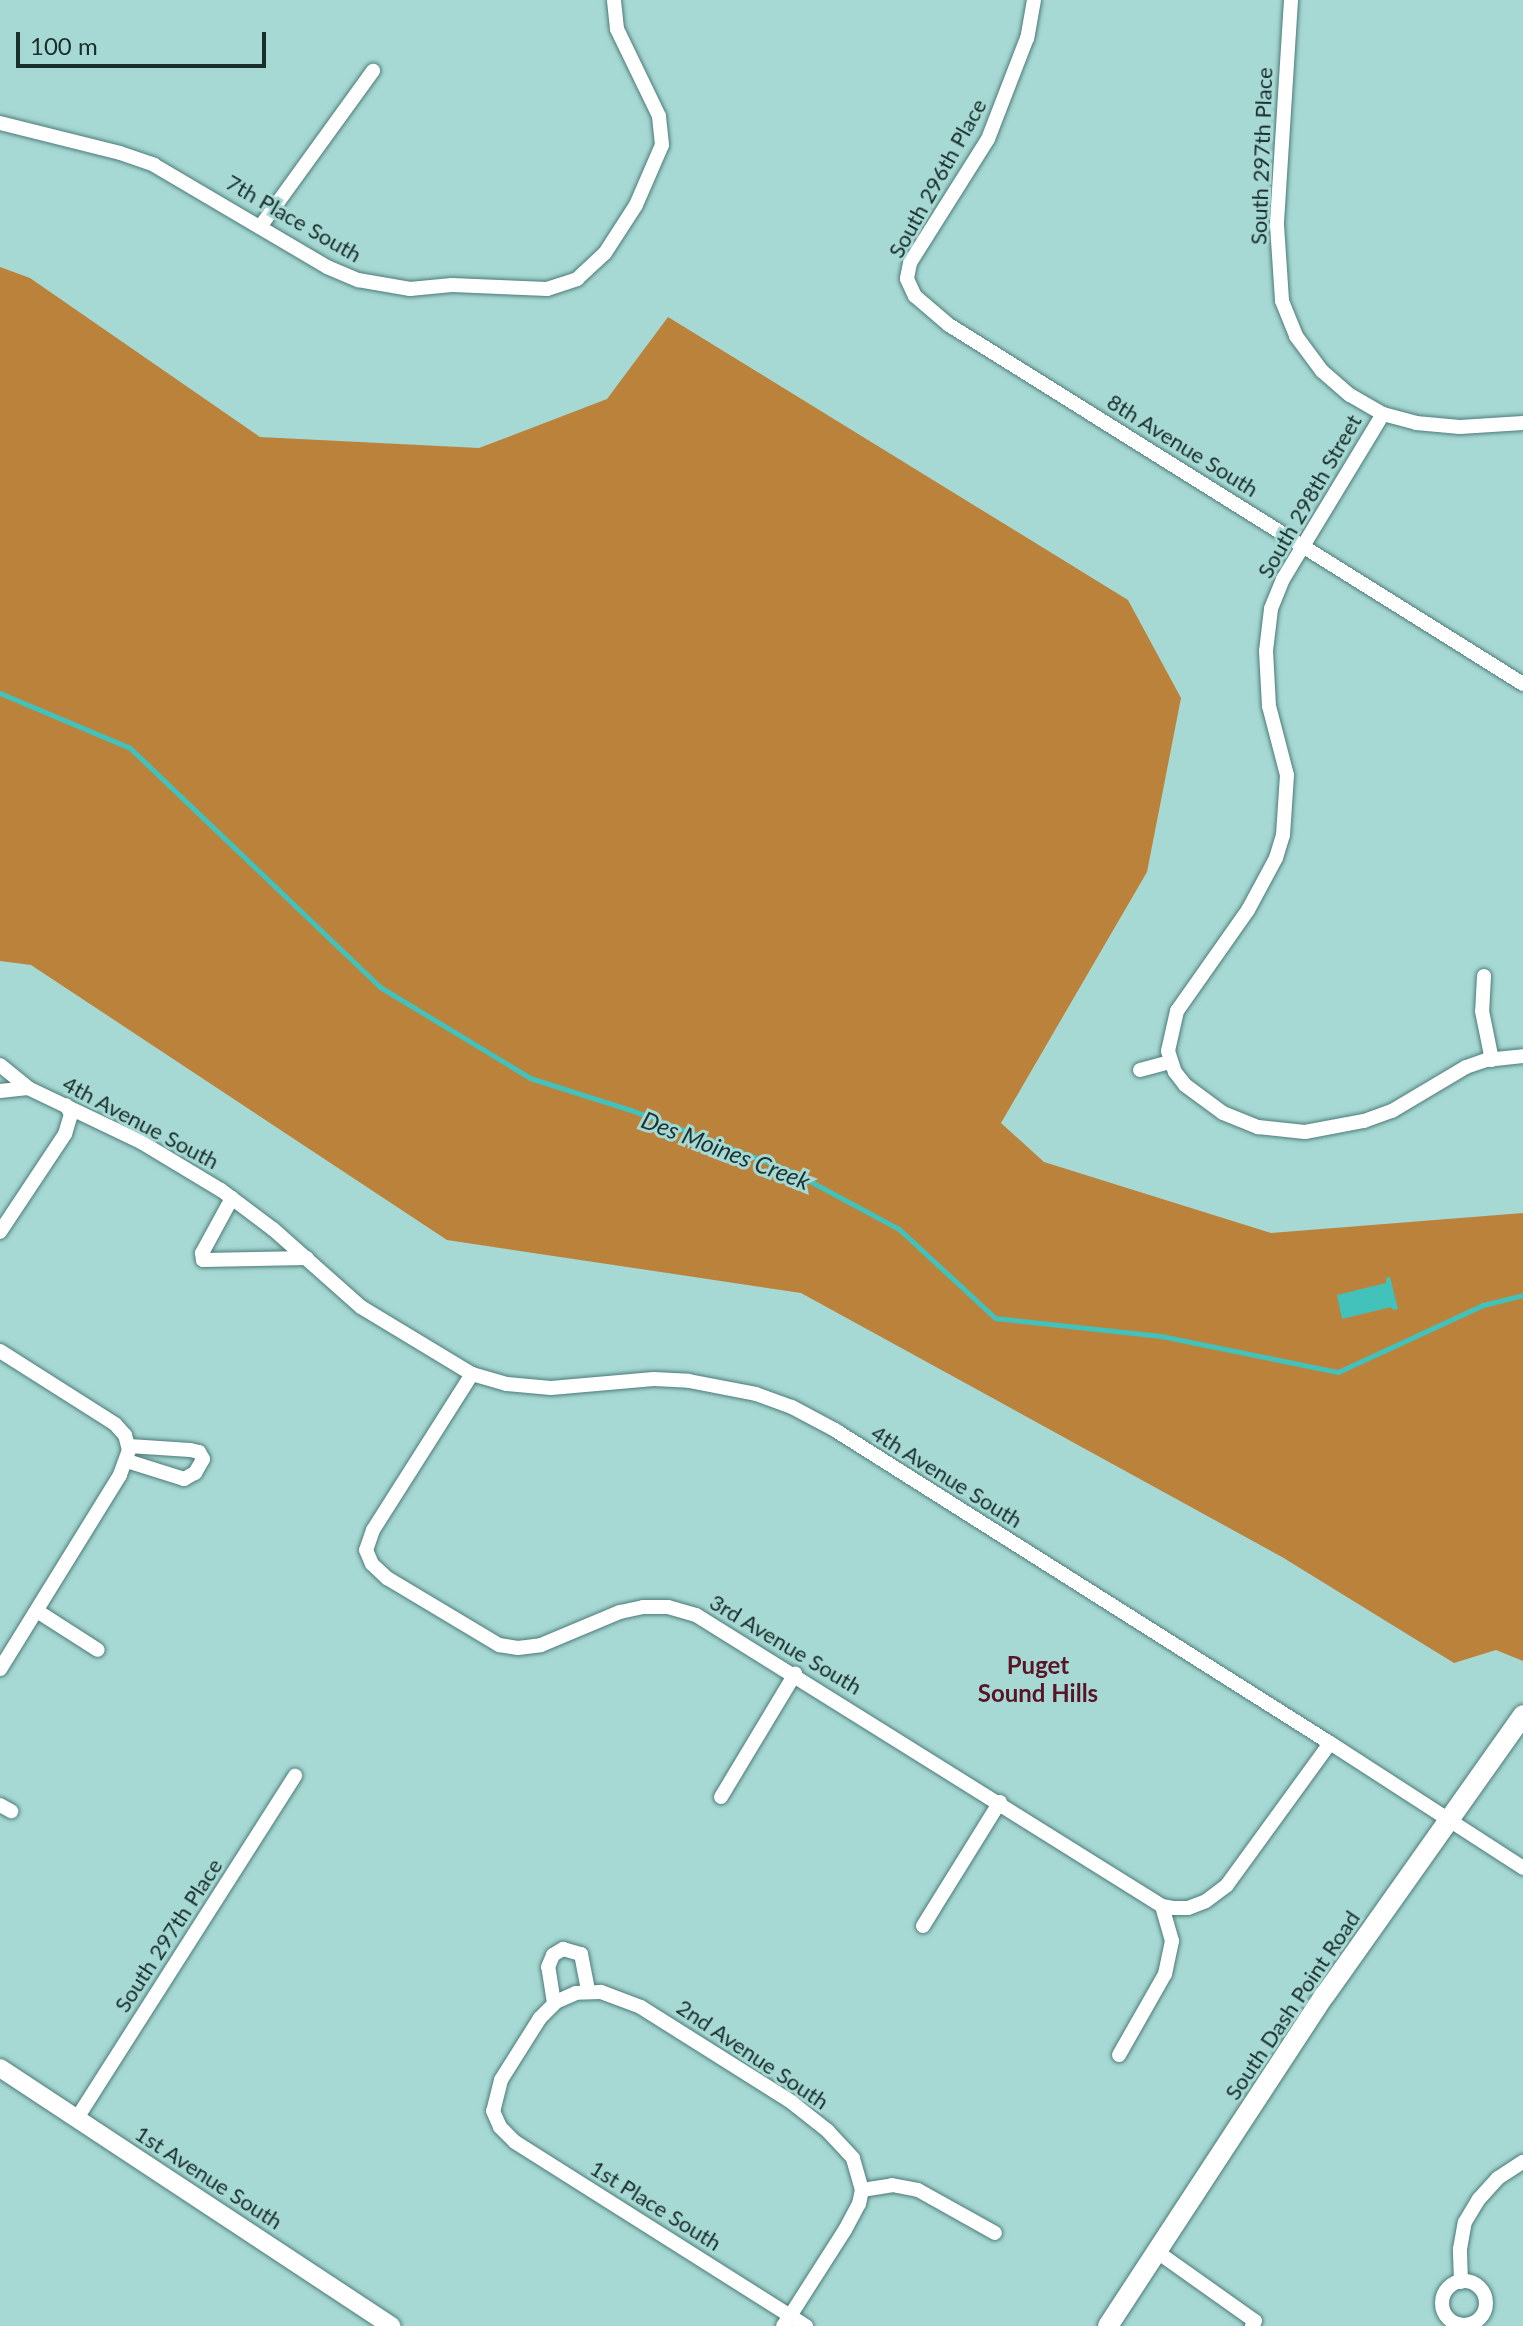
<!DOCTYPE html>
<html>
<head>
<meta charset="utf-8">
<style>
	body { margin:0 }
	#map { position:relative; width:1523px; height:2326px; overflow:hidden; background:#a7d9d4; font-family:Lato,sans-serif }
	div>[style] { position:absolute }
	.forest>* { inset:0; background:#bb823c }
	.water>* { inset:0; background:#42c2ba }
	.stream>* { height:5px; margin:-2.5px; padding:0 2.5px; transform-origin:2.5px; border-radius:2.5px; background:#42c2ba }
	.roads { filter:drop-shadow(0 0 2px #4d7c78) drop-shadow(0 0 2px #4d7c78) }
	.minor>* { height:14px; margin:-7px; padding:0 7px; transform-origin:7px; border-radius:7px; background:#fff }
	.minor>.ring { margin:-7px; padding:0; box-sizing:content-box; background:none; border:14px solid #fff; border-radius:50% }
	.tertiary>* { height:18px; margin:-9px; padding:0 9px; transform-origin:9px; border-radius:9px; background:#fff }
	.secondary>* { height:20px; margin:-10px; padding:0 10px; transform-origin:10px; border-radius:10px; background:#fff }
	span { translate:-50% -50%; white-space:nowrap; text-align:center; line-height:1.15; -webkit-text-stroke:6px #a7d9d4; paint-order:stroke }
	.street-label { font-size:22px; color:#1a2e2c }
	.water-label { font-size:24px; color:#1d3331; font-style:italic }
	.neighbourhood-label { font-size:24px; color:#591527; font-weight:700 }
	.scale { position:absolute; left:16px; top:32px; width:250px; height:36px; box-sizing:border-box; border:4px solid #1a2e2c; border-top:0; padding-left:10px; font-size:24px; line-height:28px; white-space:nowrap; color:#1a2e2c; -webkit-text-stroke:6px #a7d9d4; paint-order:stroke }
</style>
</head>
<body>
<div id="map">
	<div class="forest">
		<i style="clip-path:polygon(0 267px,30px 278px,260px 437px,479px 448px,607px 399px,668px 317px,1128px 600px,1181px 698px,1147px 872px,1001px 1123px,1044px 1162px,1271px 1233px,1523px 1213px,1523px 1661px,1496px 1650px,1454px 1663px,1282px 1557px,801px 1293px,447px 1240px,31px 965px,0 961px)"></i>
	</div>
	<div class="water">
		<i style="clip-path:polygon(1390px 1277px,1398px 1309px,1393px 1310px,1391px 1307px,1342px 1319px,1337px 1295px,1386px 1283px,1386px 1278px)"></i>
	</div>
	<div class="stream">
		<i style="left:0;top:693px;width:141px;rotate:22.9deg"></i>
		<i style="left:130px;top:748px;width:346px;rotate:43.7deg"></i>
		<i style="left:380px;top:987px;width:175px;rotate:31.2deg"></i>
		<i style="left:530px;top:1078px;width:106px;rotate:17.6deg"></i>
		<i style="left:631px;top:1110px;width:173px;rotate:20.9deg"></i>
		<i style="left:793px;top:1172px;width:120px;rotate:28.3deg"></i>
		<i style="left:899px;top:1229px;width:131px;rotate:42.8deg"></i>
		<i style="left:995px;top:1318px;width:167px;rotate:6.2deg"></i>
		<i style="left:1161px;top:1336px;width:181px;rotate:11.5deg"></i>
		<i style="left:1338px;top:1372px;width:160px;rotate:-24.8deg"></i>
		<i style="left:1483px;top:1305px;width:41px;rotate:-14deg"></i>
	</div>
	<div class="roads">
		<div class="minor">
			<i style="left:1034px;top:0;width:39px;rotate:100deg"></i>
			<i style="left:1027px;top:38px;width:108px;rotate:111.1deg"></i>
			<i style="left:988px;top:139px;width:146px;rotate:122.2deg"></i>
			<i style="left:910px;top:263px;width:16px;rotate:101deg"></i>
			<i style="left:907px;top:279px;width:19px;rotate:65deg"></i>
			<i style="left:915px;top:296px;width:45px;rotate:40.5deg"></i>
			<i style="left:949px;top:325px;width:677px;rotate:32.02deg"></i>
			<i style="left:1291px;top:0;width:225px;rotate:93.6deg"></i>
			<i style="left:1277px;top:225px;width:76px;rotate:86.2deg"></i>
			<i style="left:1282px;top:301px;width:38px;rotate:68deg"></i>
			<i style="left:1296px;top:336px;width:44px;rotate:53.4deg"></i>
			<i style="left:1322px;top:371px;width:37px;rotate:41deg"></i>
			<i style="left:1350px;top:395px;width:38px;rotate:30deg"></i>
			<i style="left:1383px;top:414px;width:34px;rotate:15deg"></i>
			<i style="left:1416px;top:423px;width:44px;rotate:5.2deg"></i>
			<i style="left:1460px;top:427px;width:63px;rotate:-3.6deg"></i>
			<i style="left:0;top:123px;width:124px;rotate:14deg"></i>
			<i style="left:120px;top:153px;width:36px;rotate:19deg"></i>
			<i style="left:154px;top:165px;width:201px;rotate:30.5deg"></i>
			<i style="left:327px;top:267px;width:34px;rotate:23deg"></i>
			<i style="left:358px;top:280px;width:53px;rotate:9.8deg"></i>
			<i style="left:410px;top:289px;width:42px;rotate:-5.4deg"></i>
			<i style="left:452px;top:285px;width:95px;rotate:2.4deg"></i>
			<i style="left:547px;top:289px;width:32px;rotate:-18deg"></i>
			<i style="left:577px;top:279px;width:38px;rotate:-43deg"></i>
			<i style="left:605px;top:253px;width:57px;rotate:-57.1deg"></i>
			<i style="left:636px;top:205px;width:65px;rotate:-66.6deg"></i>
			<i style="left:662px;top:145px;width:29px;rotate:-96deg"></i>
			<i style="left:659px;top:116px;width:97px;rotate:-115.8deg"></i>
			<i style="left:617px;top:29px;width:29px;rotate:-96deg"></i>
			<i style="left:260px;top:227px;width:193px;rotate:-54.1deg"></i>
			<i style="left:1383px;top:414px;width:193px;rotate:121.2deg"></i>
			<i style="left:1283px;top:579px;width:32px;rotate:112deg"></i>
			<i style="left:1271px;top:609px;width:42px;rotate:96.8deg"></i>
			<i style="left:1266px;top:651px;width:55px;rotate:86.9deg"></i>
			<i style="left:1269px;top:706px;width:71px;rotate:75.4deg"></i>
			<i style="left:1287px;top:775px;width:60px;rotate:93.8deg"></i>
			<i style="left:1283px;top:835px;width:24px;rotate:107deg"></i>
			<i style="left:1276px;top:858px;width:59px;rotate:118.3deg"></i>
			<i style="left:1248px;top:910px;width:123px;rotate:125.1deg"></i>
			<i style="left:1177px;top:1011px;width:41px;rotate:102.7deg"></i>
			<i style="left:1168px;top:1051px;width:22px;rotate:72deg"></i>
			<i style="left:1175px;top:1072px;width:16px;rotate:52deg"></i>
			<i style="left:1185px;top:1085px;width:47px;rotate:36.4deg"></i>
			<i style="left:1223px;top:1113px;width:38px;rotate:22deg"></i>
			<i style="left:1258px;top:1127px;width:47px;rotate:6.1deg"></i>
			<i style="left:1305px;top:1132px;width:60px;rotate:-10.6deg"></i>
			<i style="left:1364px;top:1121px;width:30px;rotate:-20deg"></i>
			<i style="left:1392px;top:1111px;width:86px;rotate:-30.7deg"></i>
			<i style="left:1466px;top:1067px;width:21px;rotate:-19deg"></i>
			<i style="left:1486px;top:1060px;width:37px;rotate:-6deg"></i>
			<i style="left:1484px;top:976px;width:35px;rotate:93deg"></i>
			<i style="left:1482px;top:1011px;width:50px;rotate:78.5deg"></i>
			<i style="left:0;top:1065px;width:36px;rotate:39deg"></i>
			<i style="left:28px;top:1088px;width:125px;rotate:25.5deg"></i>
			<i style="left:141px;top:1142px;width:93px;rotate:31deg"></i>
			<i style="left:221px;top:1190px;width:65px;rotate:36.9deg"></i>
			<i style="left:273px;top:1229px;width:118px;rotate:41.6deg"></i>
			<i style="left:361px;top:1307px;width:130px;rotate:31.1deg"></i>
			<i style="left:472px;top:1374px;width:36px;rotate:16deg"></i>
			<i style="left:507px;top:1384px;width:44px;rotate:5.2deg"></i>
			<i style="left:551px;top:1388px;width:103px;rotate:-5deg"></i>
			<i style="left:654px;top:1379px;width:35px;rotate:3deg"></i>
			<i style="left:689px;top:1381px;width:68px;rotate:11deg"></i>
			<i style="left:756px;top:1394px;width:38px;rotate:20deg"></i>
			<i style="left:792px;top:1407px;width:49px;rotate:28.1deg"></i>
			<i style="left:835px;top:1430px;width:586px;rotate:32.31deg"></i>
			<i style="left:1330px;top:1743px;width:230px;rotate:32.9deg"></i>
			<i style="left:1140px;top:1070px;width:31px;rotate:-15deg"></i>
			<i style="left:0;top:1091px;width:28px;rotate:-6deg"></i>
			<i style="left:232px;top:1198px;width:63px;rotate:118.6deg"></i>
			<i style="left:202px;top:1253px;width:7px;rotate:82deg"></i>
			<i style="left:203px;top:1260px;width:104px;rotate:-1.1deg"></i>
			<i style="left:0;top:1232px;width:118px;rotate:-56.4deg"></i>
			<i style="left:65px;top:1134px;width:21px;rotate:-73deg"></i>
			<i style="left:71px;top:1114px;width:10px;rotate:-119deg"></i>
			<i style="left:0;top:1351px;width:136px;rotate:32.4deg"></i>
			<i style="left:115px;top:1424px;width:15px;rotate:48deg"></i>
			<i style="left:125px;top:1435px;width:16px;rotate:75deg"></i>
			<i style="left:129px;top:1450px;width:27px;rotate:110deg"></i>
			<i style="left:120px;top:1475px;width:228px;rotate:121.7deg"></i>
			<i style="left:472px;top:1374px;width:185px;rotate:122.4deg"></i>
			<i style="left:373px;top:1530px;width:21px;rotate:109deg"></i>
			<i style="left:366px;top:1550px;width:15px;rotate:67deg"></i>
			<i style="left:372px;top:1564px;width:21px;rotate:43deg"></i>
			<i style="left:387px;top:1578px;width:131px;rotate:30.9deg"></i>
			<i style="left:499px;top:1645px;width:19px;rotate:9deg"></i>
			<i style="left:518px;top:1648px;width:23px;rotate:-7deg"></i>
			<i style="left:541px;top:1645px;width:86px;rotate:-22.7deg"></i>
			<i style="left:620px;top:1612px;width:24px;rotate:-12deg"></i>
			<i style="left:643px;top:1607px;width:25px"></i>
			<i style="left:668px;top:1607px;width:29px;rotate:16deg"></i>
			<i style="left:696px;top:1615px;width:549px;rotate:31.98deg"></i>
			<i style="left:1162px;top:1906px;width:11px;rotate:10deg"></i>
			<i style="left:1173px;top:1908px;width:15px"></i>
			<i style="left:1188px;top:1908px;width:19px;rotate:-21deg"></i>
			<i style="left:1206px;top:1901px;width:26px;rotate:-37deg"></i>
			<i style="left:1227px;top:1885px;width:175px;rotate:-54deg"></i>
			<i style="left:127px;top:1461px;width:60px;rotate:17.5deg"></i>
			<i style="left:184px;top:1479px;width:13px;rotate:-29deg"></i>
			<i style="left:195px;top:1473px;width:16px;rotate:-60deg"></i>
			<i style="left:203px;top:1459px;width:8px;rotate:-120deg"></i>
			<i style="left:199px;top:1452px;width:9px;rotate:-167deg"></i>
			<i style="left:190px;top:1450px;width:61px;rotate:-176.2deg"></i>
			<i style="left:37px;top:1611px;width:72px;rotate:32.6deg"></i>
			<i style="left:721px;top:1797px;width:144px;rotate:-59deg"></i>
			<i style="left:0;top:1805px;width:13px;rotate:29deg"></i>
			<i style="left:923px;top:1926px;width:146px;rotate:-58.2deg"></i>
			<i style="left:554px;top:2003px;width:36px;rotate:-99deg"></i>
			<i style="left:548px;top:1967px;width:13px;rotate:-67deg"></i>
			<i style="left:553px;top:1955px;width:12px;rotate:-31deg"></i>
			<i style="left:563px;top:1949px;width:19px;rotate:16deg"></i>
			<i style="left:581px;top:1954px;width:38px;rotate:79deg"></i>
			<i style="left:1119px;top:2055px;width:93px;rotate:-60.4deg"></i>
			<i style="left:1165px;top:1974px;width:34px;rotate:-78deg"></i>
			<i style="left:1172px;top:1941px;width:36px;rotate:-106deg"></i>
			<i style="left:77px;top:2118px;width:406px;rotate:-57.5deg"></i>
			<i style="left:862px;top:2190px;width:30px;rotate:-9deg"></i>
			<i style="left:892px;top:2185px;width:26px;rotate:11deg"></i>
			<i style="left:918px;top:2190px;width:88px;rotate:29.2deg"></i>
			<i style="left:1156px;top:2251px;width:121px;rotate:35.3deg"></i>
			<i style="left:1255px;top:2321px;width:6px;rotate:121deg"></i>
			<i class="ring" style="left:1442px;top:2281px;width:30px;height:30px"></i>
			<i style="left:1461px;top:2282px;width:33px;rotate:-92deg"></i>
			<i style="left:1460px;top:2249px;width:27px;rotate:-80deg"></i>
			<i style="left:1465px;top:2222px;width:27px;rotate:-59deg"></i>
			<i style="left:1479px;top:2199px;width:28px;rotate:-48deg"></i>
			<i style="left:1498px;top:2178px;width:30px;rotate:-33deg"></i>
			<i style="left:783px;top:2326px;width:12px;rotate:-55deg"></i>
			<i style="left:790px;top:2316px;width:102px;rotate:-57.4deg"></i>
			<i style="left:845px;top:2230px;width:30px;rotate:-62deg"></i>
			<i style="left:859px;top:2204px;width:14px;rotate:-78deg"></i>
			<i style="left:862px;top:2190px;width:33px;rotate:-106deg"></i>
			<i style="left:853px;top:2158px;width:37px;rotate:-133deg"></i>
			<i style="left:828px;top:2131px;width:48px;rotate:-141.7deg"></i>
			<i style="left:790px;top:2101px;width:176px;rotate:-147.8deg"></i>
			<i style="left:641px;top:2007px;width:43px;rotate:-159.4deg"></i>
			<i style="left:601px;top:1992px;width:25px;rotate:178deg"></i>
			<i style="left:576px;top:1993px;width:22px;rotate:156deg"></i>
			<i style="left:556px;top:2002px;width:23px;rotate:135deg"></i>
			<i style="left:540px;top:2018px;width:73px;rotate:122.2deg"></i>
			<i style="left:501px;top:2080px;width:32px;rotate:104deg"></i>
			<i style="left:493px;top:2111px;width:17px;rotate:66deg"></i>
			<i style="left:500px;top:2127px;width:21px;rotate:45deg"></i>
			<i style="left:515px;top:2142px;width:325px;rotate:32.3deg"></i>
			<i style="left:790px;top:2316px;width:19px;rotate:32deg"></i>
		</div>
		<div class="tertiary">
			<i style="left:0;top:2068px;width:469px;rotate:33.4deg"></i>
		</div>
		<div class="secondary">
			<i style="left:1108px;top:2326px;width:396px;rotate:-56.8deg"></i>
			<i style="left:1325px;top:1995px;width:343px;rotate:-54.7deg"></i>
		</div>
	</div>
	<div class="street-label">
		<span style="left:1261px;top:156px;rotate:-88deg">South 297th Place</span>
		<span style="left:937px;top:178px;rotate:-61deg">South 296th Place</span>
		<span style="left:294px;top:218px;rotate:30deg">7th Place South</span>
		<span style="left:1183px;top:445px;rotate:32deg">8th Avenue South</span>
		<span style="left:1309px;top:496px;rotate:-60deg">South 298th Street</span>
		<span style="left:141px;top:1122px;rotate:28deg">4th Avenue South</span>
		<span style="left:947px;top:1476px;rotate:32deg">4th Avenue South</span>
		<span style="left:786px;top:1644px;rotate:31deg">3rd Avenue South</span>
		<span style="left:168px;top:1935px;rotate:-57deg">South 297th Place</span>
		<span style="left:1292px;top:2005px;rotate:-56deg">South Dash Point Road</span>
		<span style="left:753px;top:2054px;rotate:34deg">2nd Avenue South</span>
		<span style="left:209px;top:2177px;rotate:33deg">1st Avenue South</span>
		<span style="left:656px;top:2205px;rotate:32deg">1st Place South</span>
	</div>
	<div class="water-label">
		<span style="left:726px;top:1150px;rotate:21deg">Des Moines Creek</span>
	</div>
	<div class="neighbourhood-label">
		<span style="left:1038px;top:1679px">Puget<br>Sound Hills</span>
	</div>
	<div class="scale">100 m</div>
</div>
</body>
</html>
